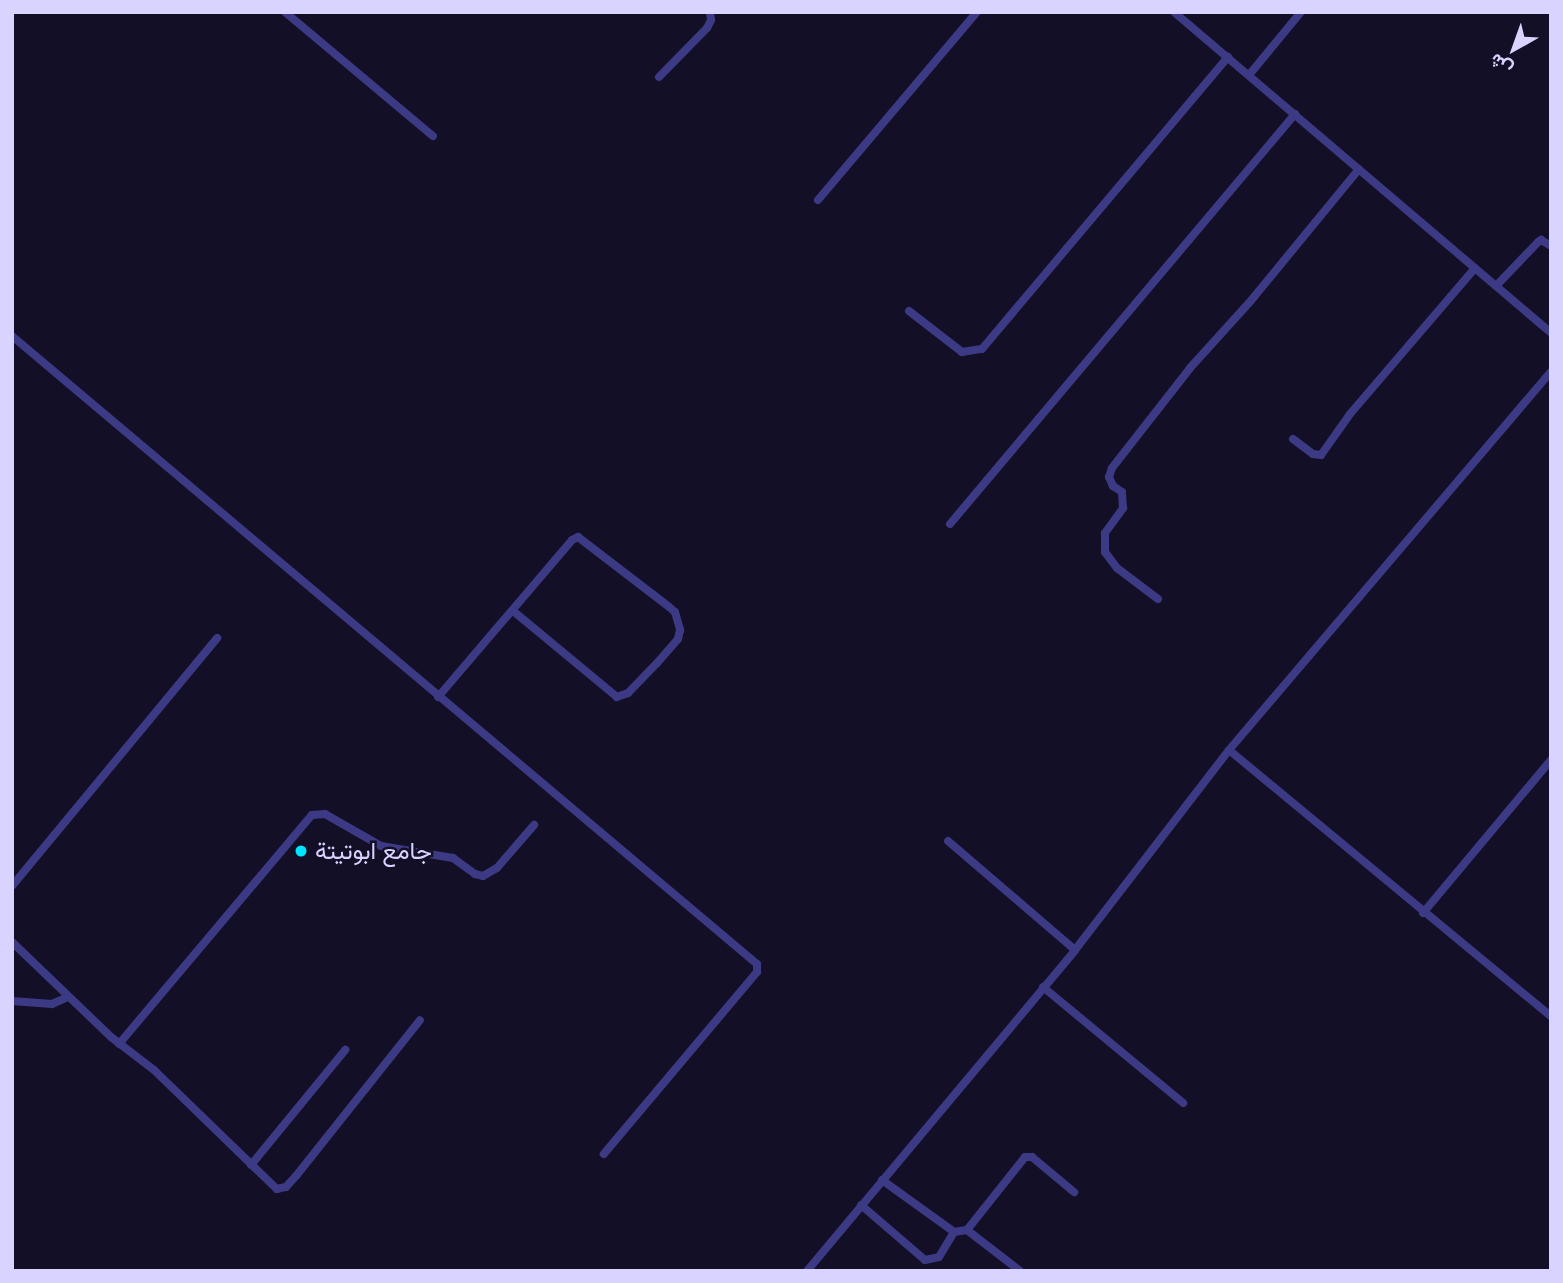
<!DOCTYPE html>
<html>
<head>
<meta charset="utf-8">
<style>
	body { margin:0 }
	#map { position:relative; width:1563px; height:1283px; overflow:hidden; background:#130f26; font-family:Mulish,Vazirmatn,sans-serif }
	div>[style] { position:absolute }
	.street>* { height:8px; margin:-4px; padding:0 4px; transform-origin:4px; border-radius:4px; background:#3d3a85 }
	.dots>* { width:19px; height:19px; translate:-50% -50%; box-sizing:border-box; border:4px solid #130f26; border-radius:50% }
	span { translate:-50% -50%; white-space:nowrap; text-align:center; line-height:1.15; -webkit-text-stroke:5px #130f26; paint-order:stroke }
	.poi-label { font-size:24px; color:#d9d4ff }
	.left { translate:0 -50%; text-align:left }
	.frame { position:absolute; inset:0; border:14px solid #d9d4ff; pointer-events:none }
	.north { position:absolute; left:1479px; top:14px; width:70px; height:70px; -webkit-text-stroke:5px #130f26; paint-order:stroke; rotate:220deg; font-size:19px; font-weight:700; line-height:28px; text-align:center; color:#d9d4ff }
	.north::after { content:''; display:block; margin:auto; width:24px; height:32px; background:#d9d4ff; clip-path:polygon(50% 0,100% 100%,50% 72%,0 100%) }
</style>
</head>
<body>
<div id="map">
	<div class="street">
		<i style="left:285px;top:12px;width:193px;rotate:40deg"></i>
		<i style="left:1174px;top:12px;width:495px;rotate:40.4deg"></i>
		<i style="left:1249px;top:75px;width:82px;rotate:-50.5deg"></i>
		<i style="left:659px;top:77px;width:69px;rotate:-45.6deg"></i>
		<i style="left:707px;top:28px;width:9px;rotate:-63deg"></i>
		<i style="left:711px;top:20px;width:8px;rotate:-97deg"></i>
		<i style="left:818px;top:200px;width:246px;rotate:-49.8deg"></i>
		<i style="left:1496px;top:286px;width:61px;rotate:-46.3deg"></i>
		<i style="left:1538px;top:242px;width:4px;rotate:-34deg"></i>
		<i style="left:1541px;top:240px;width:12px;rotate:31deg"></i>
		<i style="left:909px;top:311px;width:67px;rotate:37.7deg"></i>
		<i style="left:962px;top:352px;width:20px;rotate:-9deg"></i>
		<i style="left:982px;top:349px;width:382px;rotate:-49.9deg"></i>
		<i style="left:12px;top:336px;width:974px;rotate:40.13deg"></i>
		<i style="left:757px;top:964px;width:8px;rotate:90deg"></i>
		<i style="left:757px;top:972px;width:238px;rotate:130.1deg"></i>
		<i style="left:1293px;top:439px;width:25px;rotate:37deg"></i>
		<i style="left:1313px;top:454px;width:8px;rotate:7deg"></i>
		<i style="left:1321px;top:455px;width:50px;rotate:-54.7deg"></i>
		<i style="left:1350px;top:414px;width:192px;rotate:-49.4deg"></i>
		<i style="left:950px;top:524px;width:536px;rotate:-49.92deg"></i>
		<i style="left:1158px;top:599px;width:51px;rotate:-142.9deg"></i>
		<i style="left:1117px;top:568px;width:20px;rotate:-127deg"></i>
		<i style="left:1105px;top:552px;width:19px;rotate:-90deg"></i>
		<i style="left:1105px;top:533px;width:31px;rotate:-54deg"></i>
		<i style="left:1123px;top:508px;width:16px;rotate:-94deg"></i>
		<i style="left:1122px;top:492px;width:11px;rotate:-146deg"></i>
		<i style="left:1113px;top:486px;width:10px;rotate:-114deg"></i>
		<i style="left:1109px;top:477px;width:9px;rotate:-72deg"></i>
		<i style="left:1112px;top:468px;width:127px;rotate:-52deg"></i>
		<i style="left:1190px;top:368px;width:88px;rotate:-47.8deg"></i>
		<i style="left:1249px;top:303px;width:173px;rotate:-50.6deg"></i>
		<i style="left:438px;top:697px;width:206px;rotate:-49.5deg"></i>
		<i style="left:572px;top:540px;width:7px;rotate:-27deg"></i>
		<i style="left:578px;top:537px;width:113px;rotate:37.5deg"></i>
		<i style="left:668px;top:606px;width:9px;rotate:41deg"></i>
		<i style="left:675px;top:612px;width:19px;rotate:74deg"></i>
		<i style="left:680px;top:630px;width:9px;rotate:103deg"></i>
		<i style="left:678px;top:639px;width:32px;rotate:131deg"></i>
		<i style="left:657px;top:663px;width:42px;rotate:134deg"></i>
		<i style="left:628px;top:693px;width:12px;rotate:160deg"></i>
		<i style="left:617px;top:697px;width:135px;rotate:-140.4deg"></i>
		<i style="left:1229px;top:750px;width:418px;rotate:39.6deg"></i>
		<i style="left:948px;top:841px;width:167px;rotate:40.6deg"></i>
		<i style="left:12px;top:886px;width:322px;rotate:-50.4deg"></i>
		<i style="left:1423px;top:913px;width:199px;rotate:-50.1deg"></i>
		<i style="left:12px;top:942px;width:137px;rotate:43.8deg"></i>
		<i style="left:111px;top:1037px;width:54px;rotate:37.5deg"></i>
		<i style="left:154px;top:1070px;width:171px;rotate:44.1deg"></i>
		<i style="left:277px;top:1189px;width:9px;rotate:-13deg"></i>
		<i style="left:286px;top:1187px;width:15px;rotate:-48deg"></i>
		<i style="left:296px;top:1176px;width:199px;rotate:-51.5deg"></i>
		<i style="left:1043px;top:987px;width:182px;rotate:39.6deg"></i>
		<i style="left:12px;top:1001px;width:40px;rotate:4.3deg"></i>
		<i style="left:52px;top:1004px;width:17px;rotate:-24deg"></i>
		<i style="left:119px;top:1044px;width:299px;rotate:-49.9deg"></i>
		<i style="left:312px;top:815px;width:13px;rotate:-4deg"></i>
		<i style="left:325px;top:814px;width:64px;rotate:29.7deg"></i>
		<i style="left:381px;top:846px;width:73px;rotate:9.5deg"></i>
		<i style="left:453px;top:858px;width:27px;rotate:36deg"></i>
		<i style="left:475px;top:874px;width:8px;rotate:14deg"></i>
		<i style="left:483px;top:876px;width:16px;rotate:-30deg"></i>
		<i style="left:497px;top:868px;width:57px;rotate:-49.3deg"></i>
		<i style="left:251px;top:1165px;width:149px;rotate:-50.7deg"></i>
		<i style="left:882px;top:1180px;width:89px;rotate:35.8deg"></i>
		<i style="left:954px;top:1232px;width:13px;rotate:-9deg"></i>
		<i style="left:967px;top:1230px;width:93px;rotate:-51.5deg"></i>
		<i style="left:1025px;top:1157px;width:7px"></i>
		<i style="left:1032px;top:1157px;width:55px;rotate:39.8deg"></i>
		<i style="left:861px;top:1205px;width:84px;rotate:40.7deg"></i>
		<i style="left:925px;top:1260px;width:14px;rotate:-12deg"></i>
		<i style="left:939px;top:1257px;width:29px;rotate:-59deg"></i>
		<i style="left:967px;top:1230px;width:67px;rotate:37.7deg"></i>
		<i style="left:807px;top:1271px;width:418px;rotate:-50.1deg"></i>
		<i style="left:1075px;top:950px;width:252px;rotate:-52.4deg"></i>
		<i style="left:1229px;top:750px;width:497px;rotate:-49.6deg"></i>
	</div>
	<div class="dots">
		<i style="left:301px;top:851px;background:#00e5ff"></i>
	</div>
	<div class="poi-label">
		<span class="left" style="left:315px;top:851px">جامع ابوتيتة</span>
	</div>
	<div class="frame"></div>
	<div class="north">ش</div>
</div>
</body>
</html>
